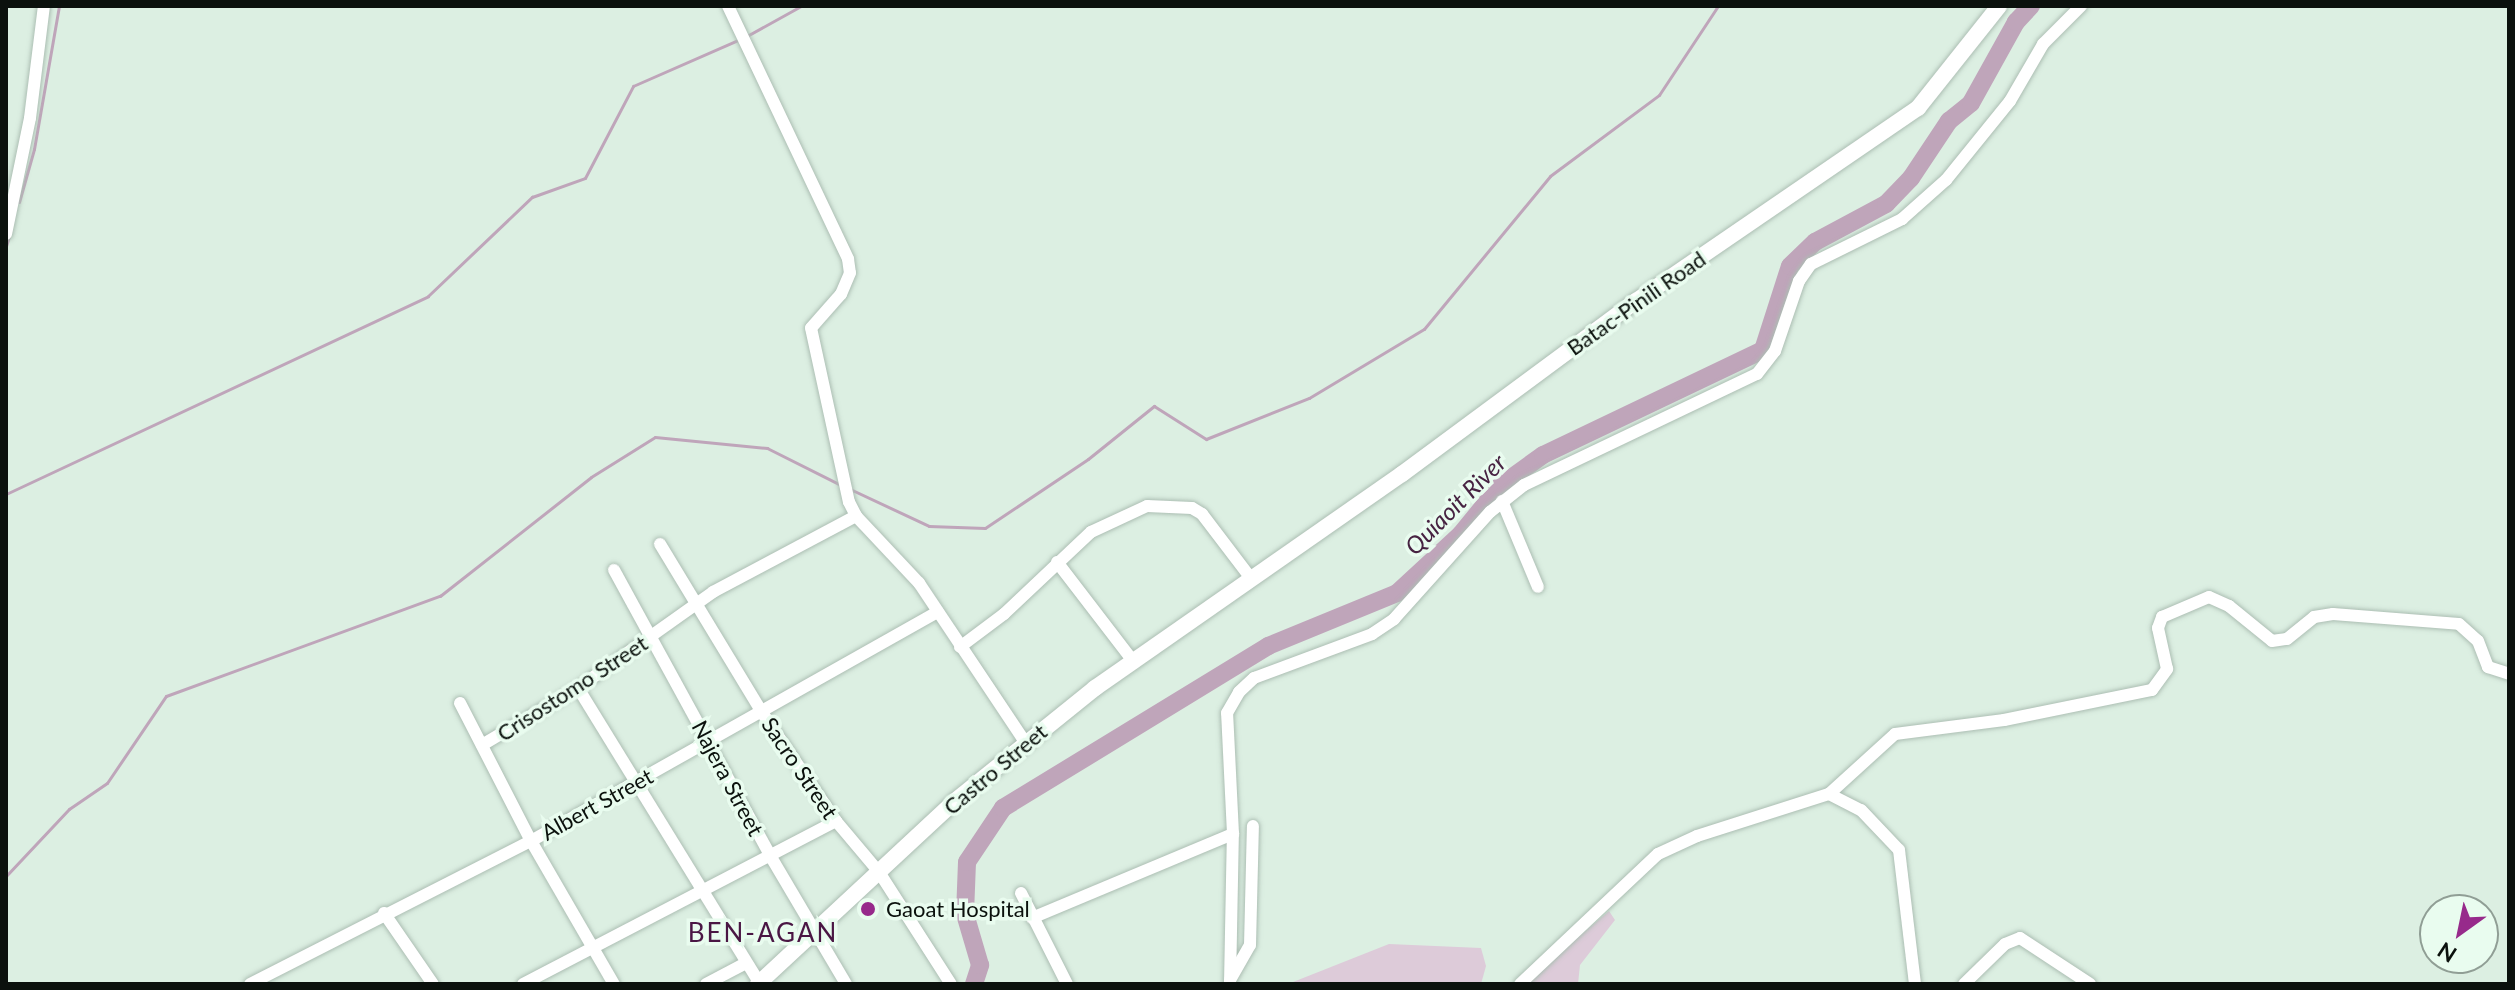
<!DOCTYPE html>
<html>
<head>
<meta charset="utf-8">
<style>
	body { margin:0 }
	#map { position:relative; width:2515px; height:990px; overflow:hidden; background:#dcefe2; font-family:Lato,sans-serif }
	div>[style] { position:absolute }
	.green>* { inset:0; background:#ddcbd9 }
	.stream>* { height:3px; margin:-1.5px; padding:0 1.5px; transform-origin:1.5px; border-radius:1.5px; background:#bfa5ba }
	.river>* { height:18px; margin:-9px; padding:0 9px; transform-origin:9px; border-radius:9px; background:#bfa5ba }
	.roads { filter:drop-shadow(0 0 2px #acbeb3) drop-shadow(0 0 2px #acbeb3) }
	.minor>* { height:12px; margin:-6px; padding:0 6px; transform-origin:6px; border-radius:6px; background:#fff }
	.major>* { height:16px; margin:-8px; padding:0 8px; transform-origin:8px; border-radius:8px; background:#fff }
	.dots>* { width:22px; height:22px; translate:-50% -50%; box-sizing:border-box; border:4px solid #e9fcef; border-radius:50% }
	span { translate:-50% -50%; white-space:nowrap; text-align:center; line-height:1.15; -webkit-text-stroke:7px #e9fcef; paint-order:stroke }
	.street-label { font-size:22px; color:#0b110d }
	.poi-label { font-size:22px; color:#0b110d }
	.left { translate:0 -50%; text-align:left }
	.water-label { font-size:24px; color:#472342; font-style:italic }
	.quarter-label { font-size:26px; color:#4a1644; letter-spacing:2px }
	.frame { position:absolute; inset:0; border:8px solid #0b110d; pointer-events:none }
	.north { position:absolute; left:2419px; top:894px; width:80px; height:80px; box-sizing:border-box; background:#e9fcef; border:2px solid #909e95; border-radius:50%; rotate:213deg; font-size:22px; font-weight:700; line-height:32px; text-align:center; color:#0b110d }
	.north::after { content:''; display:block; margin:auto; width:28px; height:36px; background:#972a8b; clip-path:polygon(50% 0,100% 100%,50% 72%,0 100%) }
</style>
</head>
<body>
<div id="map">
	<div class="green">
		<i style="clip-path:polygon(1609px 911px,1615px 920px,1580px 965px,1578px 984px,1523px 984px)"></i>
		<i style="clip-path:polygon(1389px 944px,1481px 948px,1486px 966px,1481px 984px,1288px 984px)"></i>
	</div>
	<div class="stream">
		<i style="left:745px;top:37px;width:64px;rotate:-29deg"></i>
		<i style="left:19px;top:202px;width:55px;rotate:-74.2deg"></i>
		<i style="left:34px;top:149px;width:145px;rotate:-80.1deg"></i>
		<i style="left:6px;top:246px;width:10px;rotate:-73deg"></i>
		<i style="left:850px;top:489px;width:87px;rotate:25.1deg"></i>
		<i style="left:929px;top:526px;width:56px;rotate:2deg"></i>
		<i style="left:985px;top:528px;width:124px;rotate:-33.8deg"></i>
		<i style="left:1088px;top:459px;width:85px;rotate:-38.8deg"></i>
		<i style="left:1154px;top:406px;width:62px;rotate:32.4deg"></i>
		<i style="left:1206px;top:439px;width:111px;rotate:-21.7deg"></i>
		<i style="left:1309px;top:398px;width:134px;rotate:-31deg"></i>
		<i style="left:1424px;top:329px;width:198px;rotate:-50.5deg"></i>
		<i style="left:1550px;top:176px;width:136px;rotate:-36.6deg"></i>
		<i style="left:1659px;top:95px;width:107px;rotate:-56.5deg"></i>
		<i style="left:6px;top:494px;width:466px;rotate:-25.1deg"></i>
		<i style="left:428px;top:296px;width:144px;rotate:-43.6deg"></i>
		<i style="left:532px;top:197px;width:56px;rotate:-19.7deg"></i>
		<i style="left:585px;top:178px;width:104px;rotate:-62.4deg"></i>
		<i style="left:633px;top:86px;width:115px;rotate:-23.7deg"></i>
		<i style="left:6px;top:876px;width:92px;rotate:-46.8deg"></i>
		<i style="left:69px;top:809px;width:46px;rotate:-34.4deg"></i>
		<i style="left:107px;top:783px;width:105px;rotate:-55.9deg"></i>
		<i style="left:166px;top:696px;width:292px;rotate:-20.1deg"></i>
		<i style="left:440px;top:596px;width:192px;rotate:-38.2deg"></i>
		<i style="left:591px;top:477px;width:75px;rotate:-32deg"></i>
		<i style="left:655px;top:437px;width:113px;rotate:5.6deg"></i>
		<i style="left:767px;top:448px;width:85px;rotate:26.6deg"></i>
	</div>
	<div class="river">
		<i style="left:974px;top:984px;width:20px;rotate:-72deg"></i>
		<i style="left:980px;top:965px;width:53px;rotate:-106.4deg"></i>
		<i style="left:965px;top:914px;width:52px;rotate:-87.8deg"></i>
		<i style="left:967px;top:862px;width:65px;rotate:-56.3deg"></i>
		<i style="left:1003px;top:808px;width:311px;rotate:-31.4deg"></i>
		<i style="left:1268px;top:646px;width:139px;rotate:-22.3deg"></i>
		<i style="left:1397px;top:593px;width:87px;rotate:-42.7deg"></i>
		<i style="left:1461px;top:534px;width:62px;rotate:-50.9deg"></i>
		<i style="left:1500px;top:486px;width:53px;rotate:-35.8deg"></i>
		<i style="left:1543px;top:455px;width:244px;rotate:-25.5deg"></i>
		<i style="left:1763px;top:350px;width:88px;rotate:-72.2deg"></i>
		<i style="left:1790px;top:266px;width:35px;rotate:-44deg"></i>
		<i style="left:1815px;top:242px;width:81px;rotate:-28.2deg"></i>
		<i style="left:1886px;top:204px;width:36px;rotate:-46deg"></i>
		<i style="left:1911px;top:178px;width:69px;rotate:-56.3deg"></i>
		<i style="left:1949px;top:121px;width:28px;rotate:-39deg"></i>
		<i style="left:1971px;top:103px;width:93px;rotate:-60.9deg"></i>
		<i style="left:2016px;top:22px;width:22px;rotate:-47deg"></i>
	</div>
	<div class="roads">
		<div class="minor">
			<i style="left:728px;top:6px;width:280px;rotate:64.6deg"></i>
			<i style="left:848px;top:259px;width:14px;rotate:82deg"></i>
			<i style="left:850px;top:273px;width:23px;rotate:113deg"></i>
			<i style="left:841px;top:294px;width:45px;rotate:131.4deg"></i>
			<i style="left:811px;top:328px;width:178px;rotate:77.7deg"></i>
			<i style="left:849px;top:502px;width:16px;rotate:63deg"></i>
			<i style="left:856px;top:516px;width:92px;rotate:46.8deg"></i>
			<i style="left:919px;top:583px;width:191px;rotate:56.3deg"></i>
			<i style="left:6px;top:234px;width:118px;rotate:-78.3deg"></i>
			<i style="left:30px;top:118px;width:113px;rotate:-82.9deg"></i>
			<i style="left:1502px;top:501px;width:93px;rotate:67.3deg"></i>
			<i style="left:660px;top:544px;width:195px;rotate:58.8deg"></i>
			<i style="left:761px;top:711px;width:133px;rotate:55.7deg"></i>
			<i style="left:836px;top:821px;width:67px;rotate:49.9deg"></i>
			<i style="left:879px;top:872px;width:133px;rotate:57.3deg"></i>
			<i style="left:1057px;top:562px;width:125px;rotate:52.5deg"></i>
			<i style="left:614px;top:570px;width:327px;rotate:61.3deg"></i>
			<i style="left:771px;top:857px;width:147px;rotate:59.4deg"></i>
			<i style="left:960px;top:647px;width:55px;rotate:-36.9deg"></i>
			<i style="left:1004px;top:614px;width:120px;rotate:-43.3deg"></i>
			<i style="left:1091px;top:532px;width:62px;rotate:-24.9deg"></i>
			<i style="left:1147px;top:506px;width:45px;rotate:2.5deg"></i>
			<i style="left:1192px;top:508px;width:12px;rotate:31deg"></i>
			<i style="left:1202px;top:514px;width:79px;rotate:52.7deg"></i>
			<i style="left:578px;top:688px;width:347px;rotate:58.4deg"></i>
			<i style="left:460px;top:703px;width:155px;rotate:62.8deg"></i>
			<i style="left:531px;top:841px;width:165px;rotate:59.9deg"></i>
			<i style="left:482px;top:745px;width:112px;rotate:-30.7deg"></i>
			<i style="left:578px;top:688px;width:166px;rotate:-35.4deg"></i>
			<i style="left:713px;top:592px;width:162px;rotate:-28deg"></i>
			<i style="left:1829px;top:794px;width:89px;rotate:-42.3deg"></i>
			<i style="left:1895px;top:734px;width:110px;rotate:-7.3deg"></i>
			<i style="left:2004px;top:720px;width:151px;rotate:-11.5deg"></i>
			<i style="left:2152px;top:690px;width:26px;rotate:-54deg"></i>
			<i style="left:2167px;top:669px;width:42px;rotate:-102.4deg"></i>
			<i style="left:2158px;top:628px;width:12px;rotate:-70deg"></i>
			<i style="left:2162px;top:617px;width:51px;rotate:-23.1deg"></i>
			<i style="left:2209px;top:597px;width:22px;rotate:24deg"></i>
			<i style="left:2229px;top:606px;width:55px;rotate:39.1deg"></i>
			<i style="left:2272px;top:641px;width:15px;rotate:-8deg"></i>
			<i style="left:2287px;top:639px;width:35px;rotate:-39deg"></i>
			<i style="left:2314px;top:617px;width:19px;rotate:-9deg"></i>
			<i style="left:2333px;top:614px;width:126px;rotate:4.5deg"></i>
			<i style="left:2459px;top:624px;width:25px;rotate:42deg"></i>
			<i style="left:2478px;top:641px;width:28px;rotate:69deg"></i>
			<i style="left:2488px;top:667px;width:22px;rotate:18deg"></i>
			<i style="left:1021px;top:893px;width:102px;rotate:63.2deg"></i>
			<i style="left:384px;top:913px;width:86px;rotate:55.4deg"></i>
			<i style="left:1032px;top:918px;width:218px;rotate:-22.7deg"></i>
			<i style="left:1230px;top:980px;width:40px;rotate:-60.3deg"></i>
			<i style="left:1250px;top:945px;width:119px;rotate:-88.6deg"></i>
			<i style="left:250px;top:984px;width:315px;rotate:-27deg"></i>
			<i style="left:531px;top:841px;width:467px;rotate:-29.4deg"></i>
			<i style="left:523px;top:984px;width:353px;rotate:-27.5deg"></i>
			<i style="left:706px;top:984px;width:45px;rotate:-27.7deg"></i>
			<i style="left:1230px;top:984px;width:150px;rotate:-88.9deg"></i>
			<i style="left:1233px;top:834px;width:121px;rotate:-92.8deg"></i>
			<i style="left:1227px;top:713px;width:24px;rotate:-60deg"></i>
			<i style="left:1239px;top:692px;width:21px;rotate:-43deg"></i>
			<i style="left:1254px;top:678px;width:126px;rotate:-20.4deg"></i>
			<i style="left:1372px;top:634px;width:27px;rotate:-34deg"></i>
			<i style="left:1394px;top:619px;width:144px;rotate:-48.1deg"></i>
			<i style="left:1490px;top:512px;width:43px;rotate:-38.5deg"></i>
			<i style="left:1524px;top:485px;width:258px;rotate:-25.5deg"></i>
			<i style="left:1757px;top:374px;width:29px;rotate:-52deg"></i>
			<i style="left:1775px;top:351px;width:74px;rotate:-71.1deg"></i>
			<i style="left:1799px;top:281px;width:21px;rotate:-55deg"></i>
			<i style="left:1811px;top:264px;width:102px;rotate:-26.3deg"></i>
			<i style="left:1902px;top:219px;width:59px;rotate:-41.6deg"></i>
			<i style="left:1946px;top:180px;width:102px;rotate:-51deg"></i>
			<i style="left:2010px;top:101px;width:66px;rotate:-59.9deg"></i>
			<i style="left:2043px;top:44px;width:54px;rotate:-45deg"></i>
			<i style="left:1520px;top:984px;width:190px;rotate:-43.3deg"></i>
			<i style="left:1658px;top:854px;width:43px;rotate:-24.8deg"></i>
			<i style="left:1697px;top:836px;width:139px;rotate:-17.7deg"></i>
			<i style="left:1829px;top:794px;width:36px;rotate:27deg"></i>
			<i style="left:1861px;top:810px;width:55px;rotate:46.5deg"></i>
			<i style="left:1899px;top:850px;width:135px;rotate:83.2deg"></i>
			<i style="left:1964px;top:984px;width:57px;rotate:-44.3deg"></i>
			<i style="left:2005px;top:944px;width:16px;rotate:-22deg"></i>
			<i style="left:2020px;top:938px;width:84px;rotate:33.3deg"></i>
		</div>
		<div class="major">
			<i style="left:758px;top:984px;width:269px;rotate:-42.9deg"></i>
			<i style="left:955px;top:801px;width:180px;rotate:-38.9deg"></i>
			<i style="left:1095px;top:688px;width:374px;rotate:-34.9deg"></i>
			<i style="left:1402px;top:474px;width:291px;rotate:-36.5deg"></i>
			<i style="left:1636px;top:301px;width:342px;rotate:-34.4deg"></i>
			<i style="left:1918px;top:108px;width:130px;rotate:-51.5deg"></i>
		</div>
	</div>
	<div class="dots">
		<i style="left:868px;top:909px;background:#972a8b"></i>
	</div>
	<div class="street-label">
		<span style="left:1636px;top:303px;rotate:-35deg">Batac-Pinili Road</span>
		<span style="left:572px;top:688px;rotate:-33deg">Crisostomo Street</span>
		<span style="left:800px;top:768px;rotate:56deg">Sacro Street</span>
		<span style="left:995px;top:769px;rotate:-40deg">Castro Street</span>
		<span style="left:728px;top:778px;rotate:62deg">Najera Street</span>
		<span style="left:597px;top:804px;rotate:-29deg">Albert Street</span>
	</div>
	<div class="poi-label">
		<span class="left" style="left:886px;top:909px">Gaoat Hospital</span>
	</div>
	<div class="water-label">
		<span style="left:1455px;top:504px;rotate:-45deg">Quiaoit River</span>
	</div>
	<div class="quarter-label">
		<span style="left:763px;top:933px">BEN-AGAN</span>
	</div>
	<div class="frame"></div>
	<div class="north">N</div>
</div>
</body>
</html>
